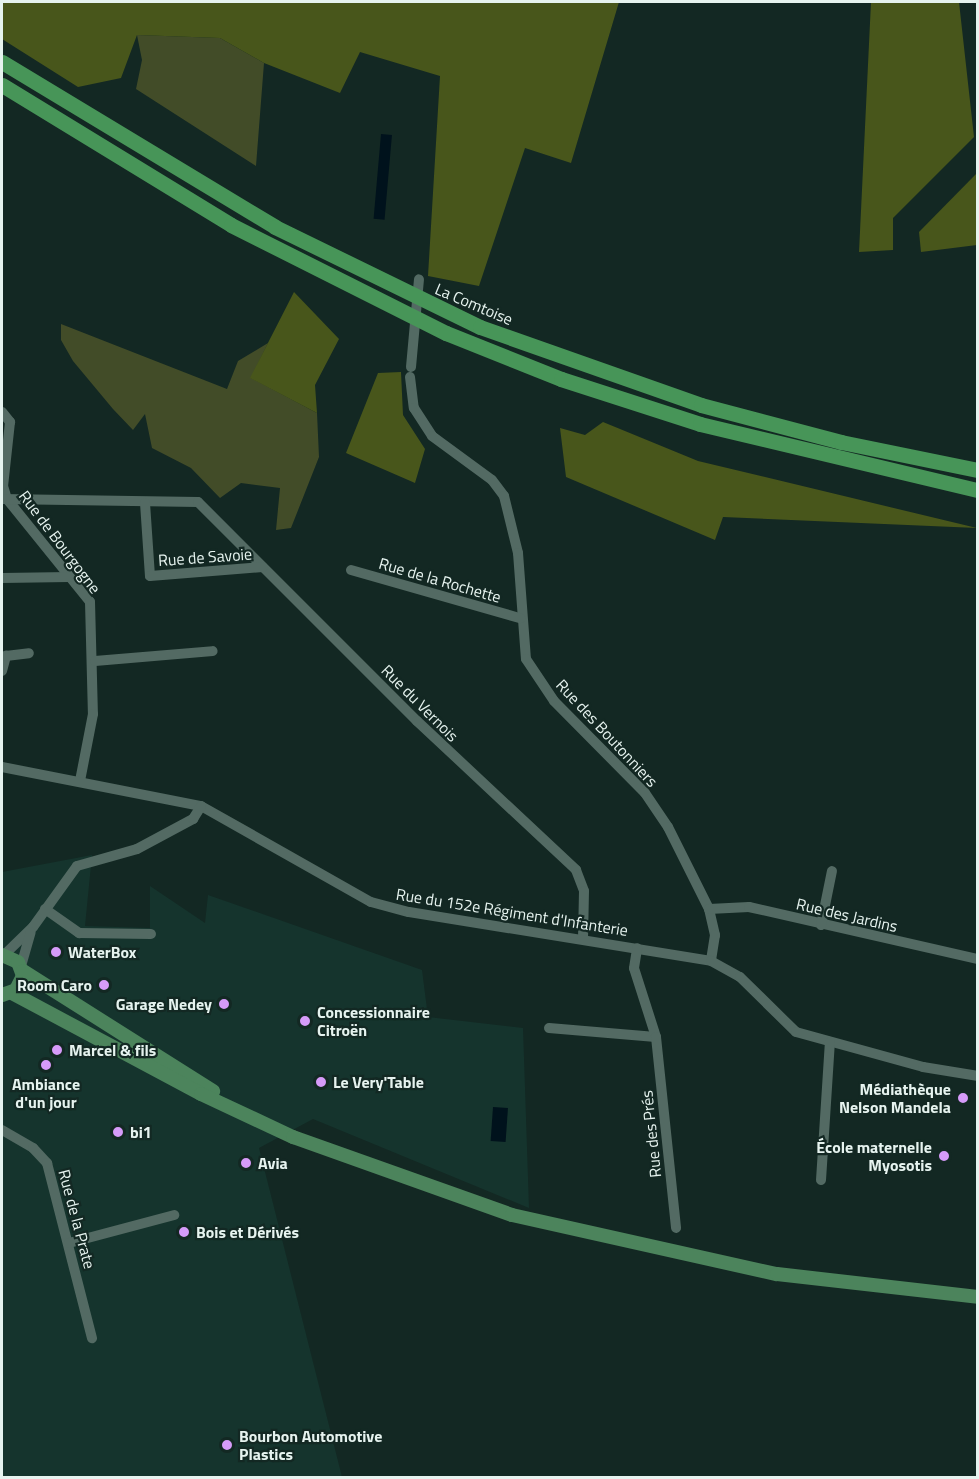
<!DOCTYPE html>
<html>
<head>
<meta charset="utf-8">
<style>
	body { margin:0 }
	#map { position:relative; width:979px; height:1479px; overflow:hidden; background:#132823; font-family:"Titillium Web",sans-serif }
	div>[style] { position:absolute }
	.built>* { inset:0; background:#15342d }
	.green>* { inset:0; background:#424c28 }
	.forest>* { inset:0; background:#48561b }
	.water>* { inset:0; background:#00121c; transform-origin:0 0 }
	.minor>* { height:10px; margin:-5px; padding:0 5px; transform-origin:5px; border-radius:5px; background:#536a63 }
	.major>* { height:14px; margin:-7px; padding:0 7px; transform-origin:7px; border-radius:7px; background:#4c845c }
	.highway>* { height:15px; margin:-7.5px; padding:0 7.5px; transform-origin:7.5px; border-radius:7.5px; background:#479558 }
	.dots>* { width:16px; height:16px; translate:-50% -50%; box-sizing:border-box; border:3px solid #132823; border-radius:50% }
	span { translate:-50% -50%; white-space:nowrap; text-align:center; line-height:1.15; -webkit-text-stroke:4.5px #132823; paint-order:stroke }
	.street-label { font-size:16px; color:#e6f3ef }
	.poi-label { font-size:16px; color:#e6f3ef; font-weight:700 }
	.left { translate:0 -50%; text-align:left }
	.right { translate:-100% -50%; text-align:right }
	.frame { position:absolute; inset:0; border:3px solid #e6f3ef; pointer-events:none }
</style>
</head>
<body>
<div id="map">
	<div class="built">
		<i style="clip-path:polygon(92px 855px,85px 926px,150px 928px,150px 886px,205px 923px,208px 895px,422px 970px,428px 1017px,523px 1028px,529px 1208px,313px 1119px,259px 1148px,342px 1477px,2px 1478px,2px 872px)"></i>
	</div>
	<div class="green">
		<i style="clip-path:polygon(137px 35px,220px 38px,264px 63px,256px 166px,136px 89px,142px 60px)"></i>
		<i style="clip-path:polygon(61px 324px,227px 389px,238px 361px,268px 343px,251px 378px,317px 413px,319px 457px,291px 528px,276px 530px,280px 488px,241px 483px,220px 498px,191px 468px,152px 448px,145px 414px,133px 430px,113px 409px,73px 361px,61px 340px)"></i>
	</div>
	<div class="forest">
		<i style="clip-path:polygon(2px 2px,619px 2px,571px 163px,525px 148px,479px 286px,428px 276px,440px 76px,360px 52px,340px 93px,264px 63px,220px 38px,137px 35px,121px 78px,78px 87px,2px 39px)"></i>
		<i style="clip-path:polygon(871px 2px,959px 2px,974px 137px,893px 218px,893px 250px,859px 252px)"></i>
		<i style="clip-path:polygon(977px 173px,977px 245px,921px 252px,919px 232px)"></i>
		<i style="clip-path:polygon(294px 292px,339px 339px,315px 385px,317px 413px,250px 378px)"></i>
		<i style="clip-path:polygon(401px 372px,403px 415px,425px 449px,415px 483px,346px 453px,378px 373px)"></i>
		<i style="clip-path:polygon(603px 422px,698px 461px,977px 528px,723px 517px,715px 540px,566px 477px,560px 428px,585px 435px)"></i>
	</div>
	<div class="water">
		<i style="left:381px;top:134px;width:11px;height:85px;rotate:5deg"></i>
		<i style="left:493px;top:1107px;width:15px;height:34px;rotate:4deg"></i>
	</div>
	<div class="minor">
		<i style="left:411px;top:367px;width:88px;rotate:-84.8deg"></i>
		<i style="left:410px;top:377px;width:31px;rotate:83deg"></i>
		<i style="left:414px;top:408px;width:33px;rotate:57deg"></i>
		<i style="left:432px;top:436px;width:74px;rotate:36.3deg"></i>
		<i style="left:492px;top:480px;width:20px;rotate:53deg"></i>
		<i style="left:504px;top:496px;width:59px;rotate:76.2deg"></i>
		<i style="left:518px;top:553px;width:106px;rotate:85.7deg"></i>
		<i style="left:526px;top:659px;width:50px;rotate:56.3deg"></i>
		<i style="left:554px;top:701px;width:129px;rotate:45.3deg"></i>
		<i style="left:645px;top:793px;width:41px;rotate:55.9deg"></i>
		<i style="left:668px;top:827px;width:92px;rotate:63.4deg"></i>
		<i style="left:709px;top:909px;width:27px;rotate:77deg"></i>
		<i style="left:715px;top:935px;width:26px;rotate:99deg"></i>
		<i style="left:2px;top:412px;width:13px;rotate:51deg"></i>
		<i style="left:10px;top:422px;width:64px;rotate:96.2deg"></i>
		<i style="left:3px;top:486px;width:14px;rotate:73deg"></i>
		<i style="left:7px;top:499px;width:132px;rotate:51.1deg"></i>
		<i style="left:90px;top:602px;width:112px;rotate:88.5deg"></i>
		<i style="left:93px;top:714px;width:68px;rotate:101deg"></i>
		<i style="left:2px;top:499px;width:196px;rotate:0.9deg"></i>
		<i style="left:198px;top:502px;width:310px;rotate:45deg"></i>
		<i style="left:417px;top:721px;width:218px;rotate:43.1deg"></i>
		<i style="left:576px;top:870px;width:22px;rotate:69deg"></i>
		<i style="left:584px;top:891px;width:47px;rotate:91.2deg"></i>
		<i style="left:145px;top:503px;width:73px;rotate:86.1deg"></i>
		<i style="left:150px;top:576px;width:113px;rotate:-4.6deg"></i>
		<i style="left:351px;top:570px;width:176px;rotate:15.9deg"></i>
		<i style="left:2px;top:578px;width:67px;rotate:-0.9deg"></i>
		<i style="left:95px;top:661px;width:118px;rotate:-4.8deg"></i>
		<i style="left:2px;top:671px;width:16px;rotate:-75deg"></i>
		<i style="left:6px;top:656px;width:23px;rotate:-7deg"></i>
		<i style="left:2px;top:767px;width:203px;rotate:11.1deg"></i>
		<i style="left:201px;top:806px;width:195px;rotate:29.5deg"></i>
		<i style="left:371px;top:902px;width:39px;rotate:15deg"></i>
		<i style="left:409px;top:912px;width:306px;rotate:9.2deg"></i>
		<i style="left:711px;top:961px;width:33px;rotate:29deg"></i>
		<i style="left:740px;top:977px;width:78px;rotate:44.5deg"></i>
		<i style="left:796px;top:1032px;width:132px;rotate:15.4deg"></i>
		<i style="left:923px;top:1067px;width:56px;rotate:9.3deg"></i>
		<i style="left:45px;top:909px;width:42px;rotate:35.2deg"></i>
		<i style="left:79px;top:933px;width:72px;rotate:0.8deg"></i>
		<i style="left:709px;top:909px;width:40px;rotate:-2.9deg"></i>
		<i style="left:749px;top:907px;width:235px;rotate:12.8deg"></i>
		<i style="left:821px;top:925px;width:55px;rotate:-78.5deg"></i>
		<i style="left:4px;top:955px;width:40px;rotate:-44deg"></i>
		<i style="left:33px;top:927px;width:75px;rotate:-54.2deg"></i>
		<i style="left:77px;top:866px;width:62px;rotate:-15.8deg"></i>
		<i style="left:137px;top:849px;width:64px;rotate:-28.2deg"></i>
		<i style="left:193px;top:819px;width:15px;rotate:-58deg"></i>
		<i style="left:21px;top:966px;width:35px;rotate:-74deg"></i>
		<i style="left:549px;top:1028px;width:107px;rotate:4.8deg"></i>
		<i style="left:656px;top:1037px;width:72px;rotate:-107.7deg"></i>
		<i style="left:634px;top:968px;width:20px;rotate:-81deg"></i>
		<i style="left:656px;top:1037px;width:192px;rotate:84deg"></i>
		<i style="left:2px;top:1130px;width:36px;rotate:30deg"></i>
		<i style="left:33px;top:1148px;width:21px;rotate:47deg"></i>
		<i style="left:47px;top:1163px;width:181px;rotate:75.6deg"></i>
		<i style="left:821px;top:1180px;width:138px;rotate:-86.3deg"></i>
		<i style="left:69px;top:1243px;width:109px;rotate:-14.9deg"></i>
	</div>
	<div class="major">
		<i style="left:2px;top:955px;width:17px;rotate:24deg"></i>
		<i style="left:18px;top:962px;width:15px;rotate:70deg"></i>
		<i style="left:23px;top:976px;width:16px;rotate:117deg"></i>
		<i style="left:16px;top:990px;width:15px;rotate:160deg"></i>
		<i style="left:23px;top:971px;width:225px;rotate:32.3deg"></i>
		<i style="left:12px;top:993px;width:214px;rotate:28.1deg"></i>
		<i style="left:201px;top:1094px;width:102px;rotate:25.1deg"></i>
		<i style="left:293px;top:1137px;width:232px;rotate:19.6deg"></i>
		<i style="left:512px;top:1215px;width:271px;rotate:12.6deg"></i>
		<i style="left:777px;top:1274px;width:202px;rotate:6.5deg"></i>
	</div>
	<div class="highway">
		<i style="left:2px;top:62px;width:319px;rotate:31.1deg"></i>
		<i style="left:275px;top:227px;width:228px;rotate:26deg"></i>
		<i style="left:480px;top:327px;width:234px;rotate:19.4deg"></i>
		<i style="left:701px;top:405px;width:145px;rotate:14.8deg"></i>
		<i style="left:841px;top:442px;width:140px;rotate:11.6deg"></i>
		<i style="left:2px;top:85px;width:268px;rotate:31.4deg"></i>
		<i style="left:231px;top:225px;width:241px;rotate:26.7deg"></i>
		<i style="left:446px;top:333px;width:124px;rotate:21.8deg"></i>
		<i style="left:561px;top:379px;width:146px;rotate:17.9deg"></i>
		<i style="left:700px;top:424px;width:286px;rotate:13.4deg"></i>
	</div>
	<div class="dots">
		<i style="left:56px;top:952px;background:#d69bf9"></i>
		<i style="left:104px;top:985px;background:#d69bf9"></i>
		<i style="left:224px;top:1004px;background:#d69bf9"></i>
		<i style="left:305px;top:1021px;background:#d69bf9"></i>
		<i style="left:57px;top:1050px;background:#d69bf9"></i>
		<i style="left:46px;top:1065px;background:#d69bf9"></i>
		<i style="left:321px;top:1082px;background:#d69bf9"></i>
		<i style="left:963px;top:1098px;background:#d69bf9"></i>
		<i style="left:118px;top:1132px;background:#d69bf9"></i>
		<i style="left:944px;top:1156px;background:#d69bf9"></i>
		<i style="left:246px;top:1163px;background:#d69bf9"></i>
		<i style="left:184px;top:1232px;background:#d69bf9"></i>
		<i style="left:227px;top:1445px;background:#d69bf9"></i>
	</div>
	<div class="street-label">
		<span style="left:474px;top:304px;rotate:23deg">La Comtoise</span>
		<span style="left:60px;top:542px;rotate:53deg">Rue de Bourgogne</span>
		<span style="left:205px;top:557px;rotate:-4deg">Rue de Savoie</span>
		<span style="left:440px;top:580px;rotate:16deg">Rue de la Rochette</span>
		<span style="left:420px;top:703px;rotate:45deg">Rue du Vernois</span>
		<span style="left:607px;top:733px;rotate:47deg">Rue des Boutonniers</span>
		<span style="left:512px;top:912px;rotate:9deg">Rue du 152e Régiment d'Infanterie</span>
		<span style="left:847px;top:915px;rotate:13deg">Rue des Jardins</span>
		<span style="left:651px;top:1134px;rotate:-96deg">Rue des Prés</span>
		<span style="left:77px;top:1219px;rotate:75deg">Rue de la Prate</span>
	</div>
	<div class="poi-label">
		<span class="left" style="left:68px;top:952px">WaterBox</span>
		<span class="right" style="left:92px;top:985px">Room Caro</span>
		<span class="right" style="left:212px;top:1004px">Garage Nedey</span>
		<span class="left" style="left:317px;top:1021px">Concessionnaire<br>Citroën</span>
		<span class="left" style="left:69px;top:1050px">Marcel &amp; fils</span>
		<span class="left" style="left:333px;top:1082px">Le Very'Table</span>
		<span style="left:46px;top:1093px">Ambiance<br>d'un jour</span>
		<span class="right" style="left:951px;top:1098px">Médiathèque<br>Nelson Mandela</span>
		<span class="left" style="left:130px;top:1132px">bi1</span>
		<span class="right" style="left:932px;top:1156px">École maternelle<br>Myosotis</span>
		<span class="left" style="left:258px;top:1163px">Avia</span>
		<span class="left" style="left:196px;top:1232px">Bois et Dérivés</span>
		<span class="left" style="left:239px;top:1445px">Bourbon Automotive<br>Plastics</span>
	</div>
	<div class="frame"></div>
</div>
</body>
</html>
